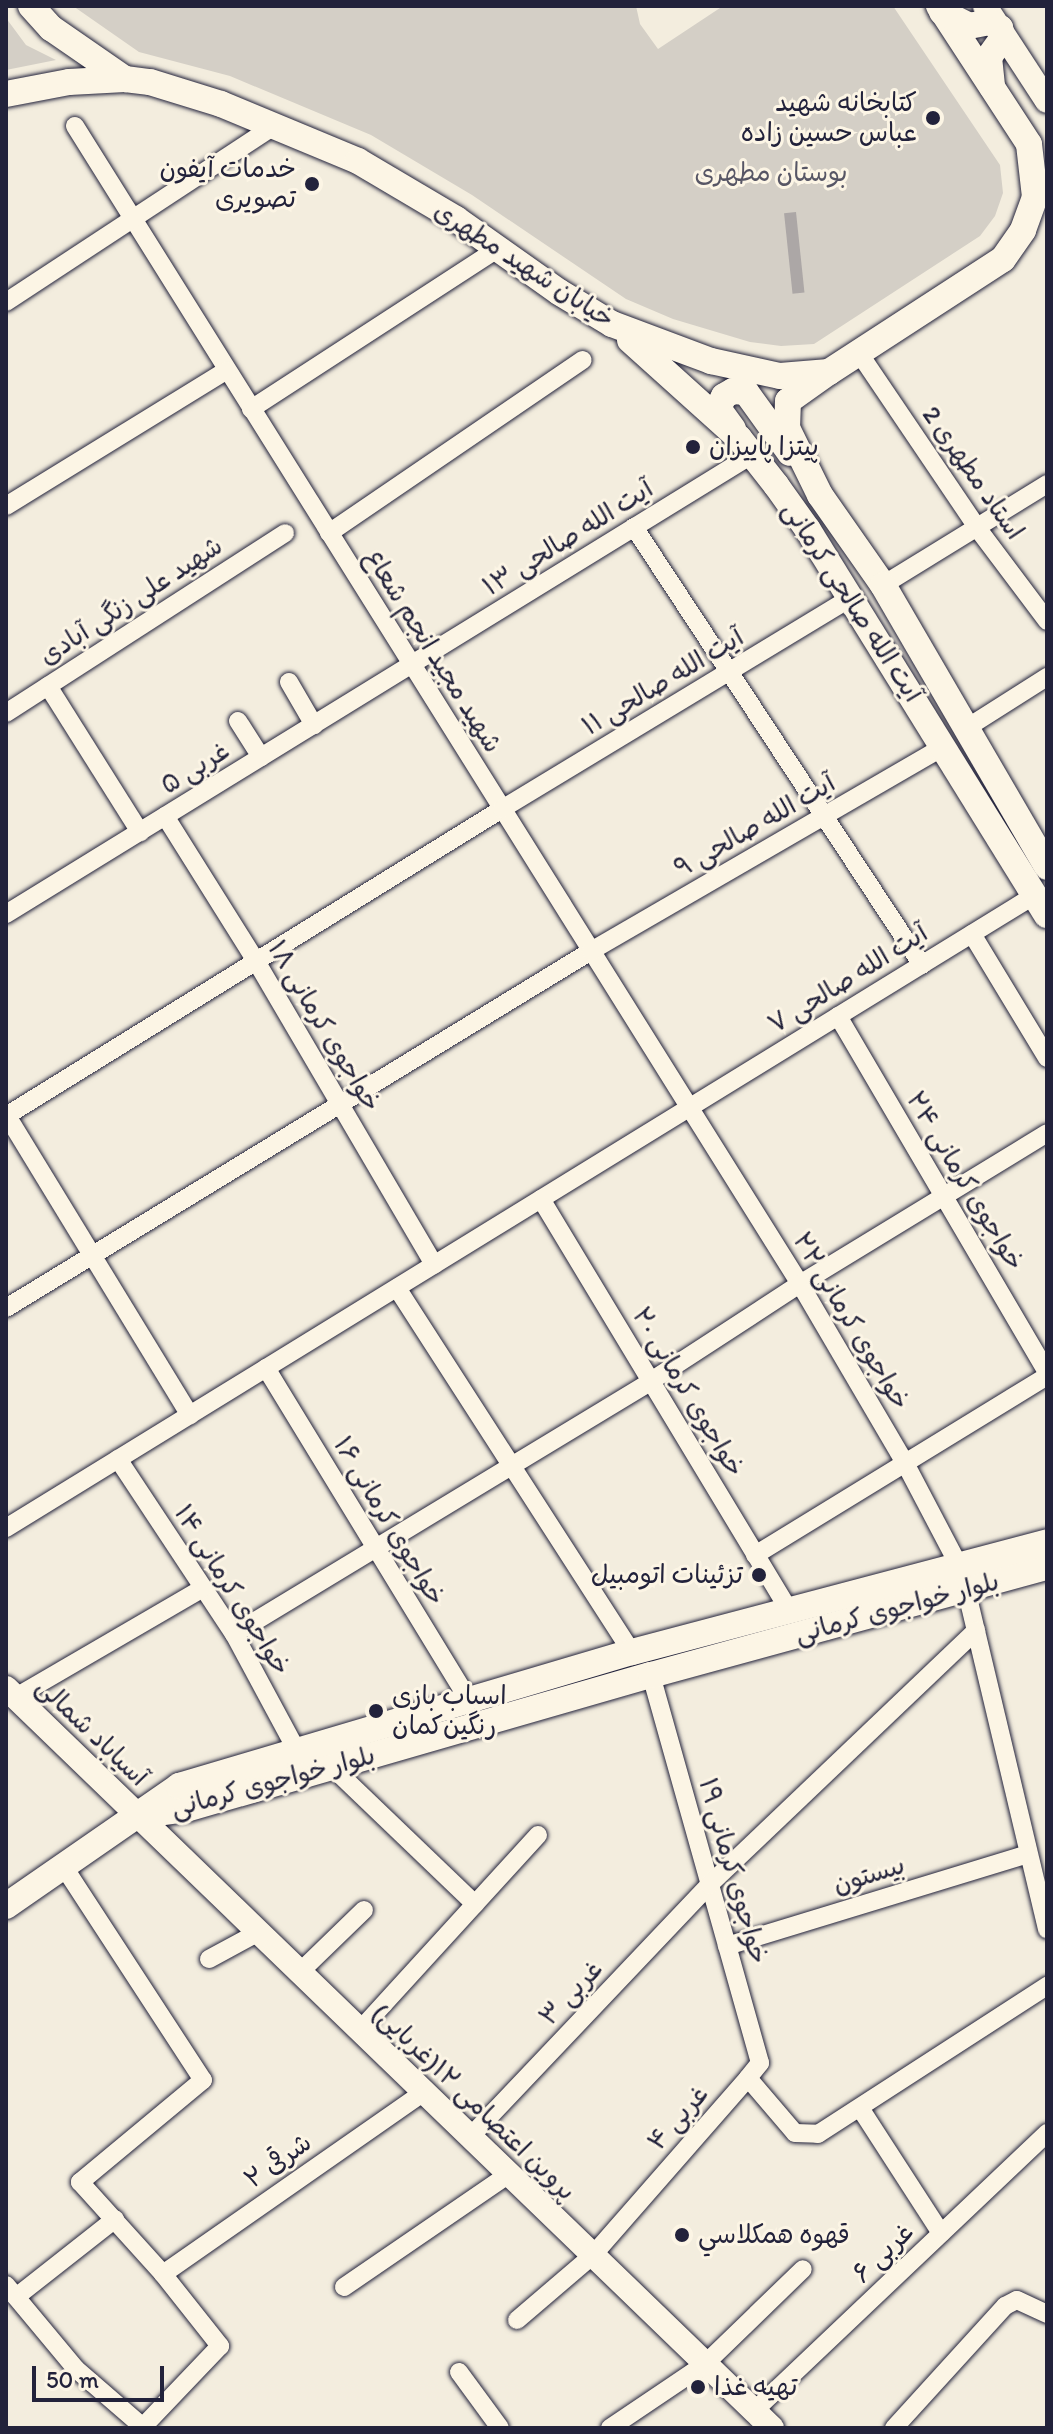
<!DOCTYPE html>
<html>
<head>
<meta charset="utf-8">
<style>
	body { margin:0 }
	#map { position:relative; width:1053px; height:2434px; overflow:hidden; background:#f3edde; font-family:Itim,"Playpen Sans Arabic",sans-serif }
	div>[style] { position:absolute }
	.green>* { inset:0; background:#d4cfc6 }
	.water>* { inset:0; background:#aca7a6; transform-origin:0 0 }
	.roads { filter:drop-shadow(0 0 2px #22223b) drop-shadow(0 0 2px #22223b) }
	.minor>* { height:18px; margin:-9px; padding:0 9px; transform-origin:9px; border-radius:9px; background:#fcf5e5 }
	.tertiary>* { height:24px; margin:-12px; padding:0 12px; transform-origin:12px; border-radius:12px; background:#fcf5e5 }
	.secondary>* { height:26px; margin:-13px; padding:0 13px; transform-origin:13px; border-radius:13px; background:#fcf5e5 }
	.dots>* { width:22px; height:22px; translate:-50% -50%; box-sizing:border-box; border:4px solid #fcf5e5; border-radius:50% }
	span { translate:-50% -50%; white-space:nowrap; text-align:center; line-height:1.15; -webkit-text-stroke:6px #fcf5e5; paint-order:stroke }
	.poi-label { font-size:26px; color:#22223b }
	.right { translate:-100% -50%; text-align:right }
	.left { translate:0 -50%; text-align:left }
	.park-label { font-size:26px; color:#575665 }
	.street-label { font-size:26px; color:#22223b }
	.frame { position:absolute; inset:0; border:8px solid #22223b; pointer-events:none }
	.scale { position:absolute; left:32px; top:2366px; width:132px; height:36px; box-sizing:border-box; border:4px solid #22223b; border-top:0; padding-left:10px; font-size:24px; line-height:28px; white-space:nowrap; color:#22223b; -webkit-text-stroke:6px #fcf5e5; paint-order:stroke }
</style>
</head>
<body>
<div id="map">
	<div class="green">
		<i style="clip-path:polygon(73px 6px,636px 6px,640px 24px,658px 49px,723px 6px,893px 6px,1000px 165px,1003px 193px,995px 216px,980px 236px,814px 344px,781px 346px,750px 342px,673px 319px,626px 299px,472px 195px,371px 135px,230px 76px,139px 52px)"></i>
		<i style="clip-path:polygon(6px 18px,26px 45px,56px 60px,6px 70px)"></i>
	</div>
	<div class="water">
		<i style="left:796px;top:212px;width:81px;height:12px;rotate:84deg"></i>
	</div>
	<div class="roads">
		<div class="minor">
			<i style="left:75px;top:126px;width:1366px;rotate:57.95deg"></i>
			<i style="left:800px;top:1284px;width:208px;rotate:59.6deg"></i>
			<i style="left:905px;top:1463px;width:116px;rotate:62.3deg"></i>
			<i style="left:6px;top:302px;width:318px;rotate:-33.3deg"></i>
			<i style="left:859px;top:353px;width:212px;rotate:55.9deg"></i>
			<i style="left:978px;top:529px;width:115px;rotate:53.1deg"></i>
			<i style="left:251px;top:409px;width:296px;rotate:-33deg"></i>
			<i style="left:6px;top:506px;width:259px;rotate:-31.6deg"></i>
			<i style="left:634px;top:527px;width:524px;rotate:56.67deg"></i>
			<i style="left:329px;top:533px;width:307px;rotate:-34.3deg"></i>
			<i style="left:883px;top:585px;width:193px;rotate:-31.6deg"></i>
			<i style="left:289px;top:682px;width:50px;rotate:59.8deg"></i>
			<i style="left:48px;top:686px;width:173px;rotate:57.8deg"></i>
			<i style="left:6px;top:713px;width:332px;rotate:-32.8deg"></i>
			<i style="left:238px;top:721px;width:43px;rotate:57.4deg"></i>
			<i style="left:965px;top:729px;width:97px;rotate:-32.4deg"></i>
			<i style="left:165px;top:816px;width:171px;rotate:57.9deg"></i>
			<i style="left:256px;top:961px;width:352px;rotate:59.6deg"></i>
			<i style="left:6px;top:914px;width:877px;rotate:-31.62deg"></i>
			<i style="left:972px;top:934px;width:145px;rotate:58.8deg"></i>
			<i style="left:838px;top:1016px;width:413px;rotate:59.6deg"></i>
			<i style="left:6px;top:1114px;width:353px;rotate:58.6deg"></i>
			<i style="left:6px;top:1116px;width:583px;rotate:-31.76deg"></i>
			<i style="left:502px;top:809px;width:408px;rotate:-31.2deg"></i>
			<i style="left:541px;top:1199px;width:481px;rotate:58.9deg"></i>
			<i style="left:397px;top:1288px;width:433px;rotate:57.2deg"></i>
			<i style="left:6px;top:1308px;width:685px;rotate:-31.39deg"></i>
			<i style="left:591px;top:951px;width:408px;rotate:-30.1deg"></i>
			<i style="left:266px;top:1368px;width:389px;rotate:58.6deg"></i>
			<i style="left:118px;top:1459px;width:210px;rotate:56.5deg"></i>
			<i style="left:234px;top:1634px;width:133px;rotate:61.7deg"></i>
			<i style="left:6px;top:1528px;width:1208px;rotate:-31.6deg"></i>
			<i style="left:755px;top:1555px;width:342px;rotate:-31.5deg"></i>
			<i style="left:966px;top:1589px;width:350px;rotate:76.6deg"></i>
			<i style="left:234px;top:1634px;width:488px;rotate:-31.2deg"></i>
			<i style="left:651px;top:1381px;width:178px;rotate:-33.1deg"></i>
			<i style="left:800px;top:1284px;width:289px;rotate:-31.4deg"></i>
			<i style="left:651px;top:1675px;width:403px;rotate:74.3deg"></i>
			<i style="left:760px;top:2063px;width:19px;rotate:129deg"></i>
			<i style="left:16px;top:1697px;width:216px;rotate:-30.2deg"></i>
			<i style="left:332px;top:1767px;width:198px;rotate:43.8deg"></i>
			<i style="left:62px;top:1864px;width:258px;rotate:56.9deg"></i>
			<i style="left:203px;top:2080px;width:160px;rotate:140.3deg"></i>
			<i style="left:80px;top:2182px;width:124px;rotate:47.9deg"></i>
			<i style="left:163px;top:2274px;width:92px;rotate:51.6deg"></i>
			<i style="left:220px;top:2346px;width:113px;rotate:133.6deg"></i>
			<i style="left:727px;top:1946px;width:314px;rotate:-17deg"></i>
			<i style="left:209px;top:1959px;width:57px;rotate:-28.4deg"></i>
			<i style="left:300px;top:1972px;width:89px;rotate:-44.1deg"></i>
			<i style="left:360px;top:2030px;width:264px;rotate:-47.6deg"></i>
			<i style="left:860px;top:2108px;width:149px;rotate:57.1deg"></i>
			<i style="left:470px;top:2137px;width:347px;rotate:-46.5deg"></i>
			<i style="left:709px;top:1885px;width:369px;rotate:-43.6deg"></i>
			<i style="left:163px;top:2274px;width:318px;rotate:-34.9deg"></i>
			<i style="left:6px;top:2285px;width:109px;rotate:50.2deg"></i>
			<i style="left:76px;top:2369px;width:89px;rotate:40.9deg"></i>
			<i style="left:344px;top:2287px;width:200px;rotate:-34.4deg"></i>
			<i style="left:16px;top:2297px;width:126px;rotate:-38.2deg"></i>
			<i style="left:517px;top:2320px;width:100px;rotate:-40.5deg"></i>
			<i style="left:593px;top:2255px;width:235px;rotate:-48.8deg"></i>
			<i style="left:748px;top:2078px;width:72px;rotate:49.5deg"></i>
			<i style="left:795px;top:2133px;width:23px;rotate:2deg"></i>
			<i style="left:818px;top:2134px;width:273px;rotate:-32.9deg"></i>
			<i style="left:459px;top:2372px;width:69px;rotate:53.8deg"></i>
			<i style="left:754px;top:2411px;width:404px;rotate:-43.5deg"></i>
			<i style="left:610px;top:2428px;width:115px;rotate:-34deg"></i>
			<i style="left:705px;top:2364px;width:136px;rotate:-44.1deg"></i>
			<i style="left:894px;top:2428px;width:165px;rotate:-47.7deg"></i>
			<i style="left:1005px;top:2306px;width:13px;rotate:-27deg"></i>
			<i style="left:1017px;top:2300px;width:33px;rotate:25deg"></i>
		</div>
		<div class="tertiary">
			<i style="left:985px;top:6px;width:113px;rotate:56.9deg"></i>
			<i style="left:6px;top:1688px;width:1065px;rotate:44.01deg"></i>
		</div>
		<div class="secondary">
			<i style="left:31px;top:6px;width:30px;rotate:48deg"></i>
			<i style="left:51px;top:28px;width:90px;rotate:34.6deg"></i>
			<i style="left:125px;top:79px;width:25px;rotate:7deg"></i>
			<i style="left:150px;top:82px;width:74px;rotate:17.2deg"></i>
			<i style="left:221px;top:104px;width:148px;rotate:22.6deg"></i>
			<i style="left:358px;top:161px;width:114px;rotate:30.6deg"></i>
			<i style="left:456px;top:219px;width:126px;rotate:35.3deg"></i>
			<i style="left:559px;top:292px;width:62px;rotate:31.1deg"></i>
			<i style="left:612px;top:324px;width:106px;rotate:20.5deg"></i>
			<i style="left:711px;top:361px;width:71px;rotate:12.3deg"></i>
			<i style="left:780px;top:376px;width:49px;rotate:-4.7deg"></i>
			<i style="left:829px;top:372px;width:207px;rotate:-33deg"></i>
			<i style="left:1003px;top:259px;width:35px;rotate:-55deg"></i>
			<i style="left:1023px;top:230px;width:35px;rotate:-70deg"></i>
			<i style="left:1035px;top:197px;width:53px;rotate:-96.5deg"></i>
			<i style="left:1029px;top:144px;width:165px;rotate:-123.1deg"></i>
			<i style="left:942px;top:12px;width:30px;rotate:27deg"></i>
			<i style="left:969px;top:26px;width:21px;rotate:-11deg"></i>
			<i style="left:990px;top:22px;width:12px;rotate:31deg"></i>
			<i style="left:1000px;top:28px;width:11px;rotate:80deg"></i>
			<i style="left:1002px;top:39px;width:22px;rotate:126deg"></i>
			<i style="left:989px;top:57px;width:30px;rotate:84deg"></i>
			<i style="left:6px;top:94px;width:64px;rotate:-10.8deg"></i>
			<i style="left:69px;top:82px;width:56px;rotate:-3.1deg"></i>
			<i style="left:630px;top:340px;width:147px;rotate:42deg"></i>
			<i style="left:739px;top:438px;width:60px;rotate:51.8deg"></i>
			<i style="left:776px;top:485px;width:55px;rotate:54.6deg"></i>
			<i style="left:808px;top:530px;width:453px;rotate:58.2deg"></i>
			<i style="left:829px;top:372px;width:50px;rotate:144.7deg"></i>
			<i style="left:788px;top:401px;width:27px;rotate:92deg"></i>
			<i style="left:787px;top:428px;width:75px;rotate:63.8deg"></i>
			<i style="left:820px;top:495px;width:110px;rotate:55deg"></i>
			<i style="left:883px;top:585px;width:326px;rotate:59.8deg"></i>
			<i style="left:733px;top:429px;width:26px;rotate:-126deg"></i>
			<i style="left:718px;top:408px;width:13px;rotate:-63deg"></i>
			<i style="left:724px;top:396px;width:10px;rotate:-29deg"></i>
			<i style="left:733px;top:391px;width:13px;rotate:4deg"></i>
			<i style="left:746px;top:392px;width:75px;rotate:54.2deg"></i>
			<i style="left:142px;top:1815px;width:44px;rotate:-7.8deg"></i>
			<i style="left:186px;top:1809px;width:484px;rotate:-16.1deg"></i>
			<i style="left:651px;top:1675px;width:410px;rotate:-15.3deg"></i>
			<i style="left:6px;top:1906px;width:211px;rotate:-34.7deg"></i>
			<i style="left:179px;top:1786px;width:472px;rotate:-16.5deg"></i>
			<i style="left:632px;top:1652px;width:429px;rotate:-14.8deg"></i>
		</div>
	</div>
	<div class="dots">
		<i style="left:933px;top:118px;background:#22223b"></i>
		<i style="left:312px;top:184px;background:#22223b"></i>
		<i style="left:693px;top:447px;background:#22223b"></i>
		<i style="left:759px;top:1575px;background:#22223b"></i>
		<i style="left:376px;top:1711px;background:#22223b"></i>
		<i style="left:682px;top:2235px;background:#22223b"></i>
		<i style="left:698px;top:2387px;background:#22223b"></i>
	</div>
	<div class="poi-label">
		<span class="right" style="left:917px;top:118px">کتابخانه شهید<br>عباس حسین زاده</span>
		<span class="right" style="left:296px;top:184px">خدمات آیفون<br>تصویری</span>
		<span class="left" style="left:709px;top:447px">پیتزا پاییزان</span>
		<span class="right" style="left:743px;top:1575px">تزئینات اتومبیل</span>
		<span class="left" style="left:392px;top:1711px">اسباب بازی<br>رنگین‌کمان</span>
		<span class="left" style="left:698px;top:2235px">قهوه همكلاسي</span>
		<span class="left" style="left:714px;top:2387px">تهیه غذا</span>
	</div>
	<div class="park-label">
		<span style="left:771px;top:173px">بوستان مطهری</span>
	</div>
	<div class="street-label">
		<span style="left:524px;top:265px;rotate:33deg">خیابان شهید مطهری</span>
		<span style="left:973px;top:473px;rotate:55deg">استاد مطهری 2</span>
		<span style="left:568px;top:538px;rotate:-32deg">آیت الله صالحی ۱۳</span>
		<span style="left:131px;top:601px;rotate:-33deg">شهید علی زنگی آبادی</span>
		<span style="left:852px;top:602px;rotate:57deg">آیت الله صالحی کرمانی</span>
		<span style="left:433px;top:651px;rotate:58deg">شهید مجید انجم شعاع</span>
		<span style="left:663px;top:682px;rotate:-31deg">آیت الله صالحی ۱۱</span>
		<span style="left:195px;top:768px;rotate:-32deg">۵ غربی</span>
		<span style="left:755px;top:826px;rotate:-30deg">آیت الله صالحی ۹</span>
		<span style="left:848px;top:979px;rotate:-32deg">آیت الله صالحی ۷</span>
		<span style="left:324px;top:1026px;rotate:59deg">خواجوی کرمانی ۱۸</span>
		<span style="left:965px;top:1181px;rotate:59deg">خواجوی کرمانی ۲۴</span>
		<span style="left:851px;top:1321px;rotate:59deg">خواجوی کرمانی ۲۲</span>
		<span style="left:688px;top:1392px;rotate:59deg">خواجوی کرمانی ۲۰</span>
		<span style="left:389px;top:1521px;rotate:59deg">خواجوی کرمانی ۱۶</span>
		<span style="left:232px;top:1590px;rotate:58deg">خواجوی کرمانی ۱۴</span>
		<span style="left:897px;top:1608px;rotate:-15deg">بلوار خواجوی کرمانی</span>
		<span style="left:92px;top:1732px;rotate:44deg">آسیاباد شمالی</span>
		<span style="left:273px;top:1782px;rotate:-15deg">بلوار خواجوی کرمانی</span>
		<span style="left:733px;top:1871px;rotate:74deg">خواجوی کرمانی ۱۹</span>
		<span style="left:869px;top:1875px;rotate:-17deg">بیستون</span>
		<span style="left:571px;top:1993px;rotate:-47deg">غربی ۳</span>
		<span style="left:474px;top:2102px;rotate:44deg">پروین اعتصامی ۱۲(غربایی)</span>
		<span style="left:678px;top:2118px;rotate:-49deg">غربی ۴</span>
		<span style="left:278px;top:2161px;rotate:-35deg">شرقی ۲</span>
		<span style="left:883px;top:2253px;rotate:-44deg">غربی ۶</span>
	</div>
	<div class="frame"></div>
	<div class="scale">50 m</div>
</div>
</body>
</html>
